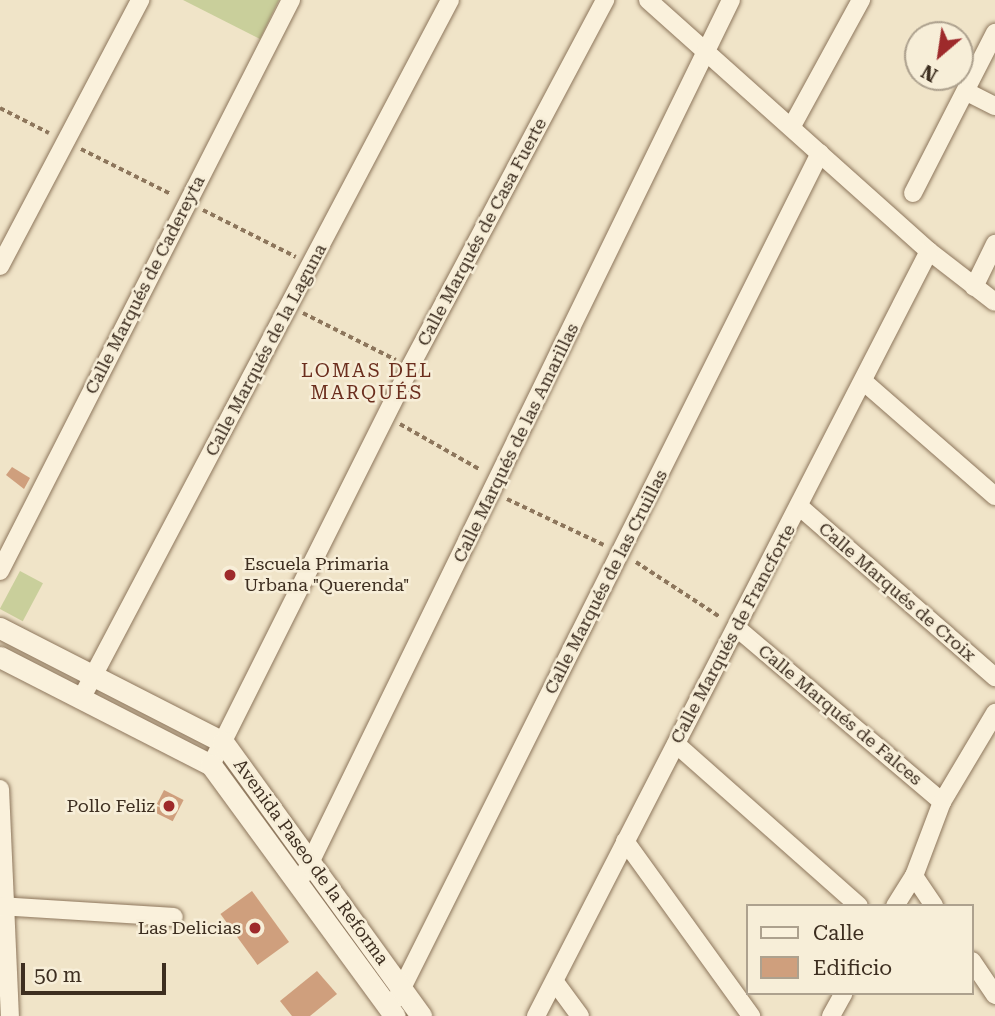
<!DOCTYPE html>
<html>
<head>
<meta charset="utf-8">
<style>
	body { margin:0 }
	#map { position:relative; width:995px; height:1016px; overflow:hidden; background:#f0e4c8; font-family:"Roboto Serif",serif }
	div>[style] { position:absolute }
	.green>* { inset:0; background:#c9cf9b; transform-origin:0 0 }
	.building>* { inset:0; background:#cf9f7d; transform-origin:0 0 }
	.path>* { height:3.5px; margin-top:-1.75px; transform-origin:0; background:repeating-linear-gradient(90deg,#8d765c 0 5px,transparent 0 8.5px) }
	.roads { filter:drop-shadow(0 0 2px #8d765c) drop-shadow(0 0 2px #8d765c) }
	.minor>* { height:18px; margin:-9px; padding:0 9px; transform-origin:9px; border-radius:9px; background:#faf1dc }
	.tertiary>* { height:21px; margin:-10.5px; padding:0 10.5px; transform-origin:10.5px; border-radius:10.5px; background:#faf1dc }
	.dots>* { width:19px; height:19px; translate:-50% -50%; box-sizing:border-box; border:4px solid #f7eed8; border-radius:50% }
	span { translate:-50% -50%; white-space:nowrap; text-align:center; line-height:1.15; -webkit-text-stroke:5px #f7eed8; paint-order:stroke }
	.street-label { font-size:18px; color:#3d2e20 }
	.poi-label { font-size:18px; color:#3d2e20 }
	.left { translate:0 -50%; text-align:left }
	.right { translate:-100% -50%; text-align:right }
	.neighbourhood-label { font-size:19px; color:#6b2e1e; letter-spacing:2px }
	.legend { position:absolute; left:746px; top:904px; width:228px; height:91px; box-sizing:border-box; background:#f7eed8; border:2px solid #ada18e; margin:0; padding:9px 12px; list-style:none; font-size:21px; color:#3d2e20 }
	.legend li { display:flex; align-items:center; gap:14px; height:35px }
	.legend b { width:35px; border:2px solid #ada18e }
	.north { position:absolute; left:904px; top:21px; width:70px; height:70px; box-sizing:border-box; background:#f7eed8; border:2px solid #ada18e; border-radius:50%; rotate:209deg; font-size:19px; font-weight:700; line-height:28px; text-align:center; color:#3d2e20 }
	.north::after { content:''; display:block; margin:auto; width:24px; height:32px; background:#9e2a2b; clip-path:polygon(50% 0,100% 100%,50% 72%,0 100%) }
	.scale { position:absolute; left:21px; top:963px; width:145px; height:32px; box-sizing:border-box; border:4px solid #3d2e20; border-top:0; padding-left:9px; font-size:21px; line-height:24px; white-space:nowrap; color:#3d2e20; -webkit-text-stroke:5px #f7eed8; paint-order:stroke }
</style>
</head>
<body>
<div id="map">
	<div class="green">
		<i style="clip-path:polygon(183px 0,279px 0,260px 39px)"></i>
		<i style="left:20px;top:571px;width:26px;height:43px;rotate:28deg"></i>
	</div>
	<div class="building">
		<i style="clip-path:polygon(12px 467px,30px 478px,24px 489px,6px 475px)"></i>
		<i style="left:164px;top:790px;width:22px;height:24px;rotate:27deg"></i>
		<i style="left:252px;top:891px;width:63px;height:39px;rotate:54deg"></i>
		<i style="clip-path:polygon(317px 971px,337px 994px,310px 1016px,292px 1016px,280px 1001px)"></i>
	</div>
	<div class="path">
		<i style="left:0;top:108px;width:55px;rotate:27deg"></i>
		<i style="left:81px;top:149px;width:101px;rotate:26.6deg"></i>
		<i style="left:203px;top:210px;width:104px;rotate:26.8deg"></i>
		<i style="left:303px;top:313px;width:104px;rotate:26.8deg"></i>
		<i style="left:400px;top:424px;width:93px;rotate:29.6deg"></i>
		<i style="left:507px;top:499px;width:107px;rotate:25.4deg"></i>
		<i style="left:636px;top:562px;width:100px;rotate:33.2deg"></i>
	</div>
	<div class="roads">
		<div class="minor">
			<i style="left:648px;top:0;width:377px;rotate:41.8deg"></i>
			<i style="left:929px;top:251px;width:83px;rotate:37.7deg"></i>
			<i style="left:967px;top:92px;width:31px;rotate:27deg"></i>
			<i style="left:792px;top:126px;width:144px;rotate:-61.3deg"></i>
			<i style="left:913px;top:193px;width:180px;rotate:-62.9deg"></i>
			<i style="left:0;top:266px;width:301px;rotate:-62.2deg"></i>
			<i style="left:974px;top:287px;width:48px;rotate:-64deg"></i>
			<i style="left:863px;top:381px;width:175px;rotate:41.1deg"></i>
			<i style="left:800px;top:507px;width:259px;rotate:41.1deg"></i>
			<i style="left:0;top:571px;width:641px;rotate:-63deg"></i>
			<i style="left:737px;top:628px;width:269px;rotate:40.3deg"></i>
			<i style="left:81px;top:699px;width:790px;rotate:-62.17deg"></i>
			<i style="left:676px;top:744px;width:244px;rotate:41.5deg"></i>
			<i style="left:211px;top:765px;width:445px;rotate:-63.4deg"></i>
			<i style="left:410px;top:367px;width:416px;rotate:-62deg"></i>
			<i style="left:0;top:789px;width:227px;rotate:87.5deg"></i>
			<i style="left:625px;top:841px;width:216px;rotate:54.2deg"></i>
			<i style="left:305px;top:873px;width:971px;rotate:-63.99deg"></i>
			<i style="left:914px;top:876px;width:36px;rotate:56deg"></i>
			<i style="left:0;top:906px;width:174px;rotate:3.6deg"></i>
			<i style="left:895px;top:906px;width:36px;rotate:-58deg"></i>
			<i style="left:914px;top:876px;width:79px;rotate:-69.3deg"></i>
			<i style="left:942px;top:802px;width:104px;rotate:-59.2deg"></i>
			<i style="left:972px;top:961px;width:41px;rotate:55.9deg"></i>
			<i style="left:555px;top:982px;width:42px;rotate:53.7deg"></i>
			<i style="left:397px;top:998px;width:945px;rotate:-63.41deg"></i>
			<i style="left:536px;top:1016px;width:860px;rotate:-62.81deg"></i>
			<i style="left:831px;top:1016px;width:26px;rotate:-61deg"></i>
		</div>
		<div class="tertiary">
			<i style="left:0;top:628px;width:250px;rotate:27.1deg"></i>
			<i style="left:223px;top:742px;width:338px;rotate:54.1deg"></i>
			<i style="left:0;top:657px;width:237px;rotate:27.1deg"></i>
			<i style="left:211px;top:765px;width:311px;rotate:53.8deg"></i>
		</div>
	</div>
	<div class="dots">
		<i style="left:230px;top:575px;background:#9e2a2b"></i>
		<i style="left:169px;top:806px;background:#9e2a2b"></i>
		<i style="left:255px;top:928px;background:#9e2a2b"></i>
	</div>
	<div class="street-label">
		<span style="left:482px;top:232px;rotate:-62deg">Calle Marqués de Casa Fuerte</span>
		<span style="left:145px;top:285px;rotate:-63deg">Calle Marqués de Cadereyta</span>
		<span style="left:266px;top:350px;rotate:-62deg">Calle Marqués de la Laguna</span>
		<span style="left:516px;top:443px;rotate:-64deg">Calle Marqués de las Amarillas</span>
		<span style="left:606px;top:582px;rotate:-63deg">Calle Marqués de las Cruillas</span>
		<span style="left:897px;top:592px;rotate:41deg">Calle Marqués de Croix</span>
		<span style="left:733px;top:634px;rotate:-62deg">Calle Marqués de Francforte</span>
		<span style="left:840px;top:715px;rotate:40deg">Calle Marqués de Falces</span>
		<span style="left:311px;top:862px;rotate:54deg">Avenida Paseo de la Reforma</span>
	</div>
	<div class="poi-label">
		<span class="left" style="left:244px;top:575px">Escuela Primaria<br>Urbana "Querenda"</span>
		<span class="right" style="left:155px;top:806px">Pollo Feliz</span>
		<span class="right" style="left:241px;top:928px">Las Delicias</span>
	</div>
	<div class="neighbourhood-label">
		<span style="left:367px;top:382px">LOMAS DEL<br>MARQUÉS</span>
	</div>
	<ul class="legend">
	<li><b style="height:9px;background:#faf1dc"></b>Calle</li>
	<li><b style="height:19px;background:#cf9f7d"></b>Edificio</li>
	</ul>
	<div class="north">N</div>
	<div class="scale">50 m</div>
</div>
</body>
</html>
